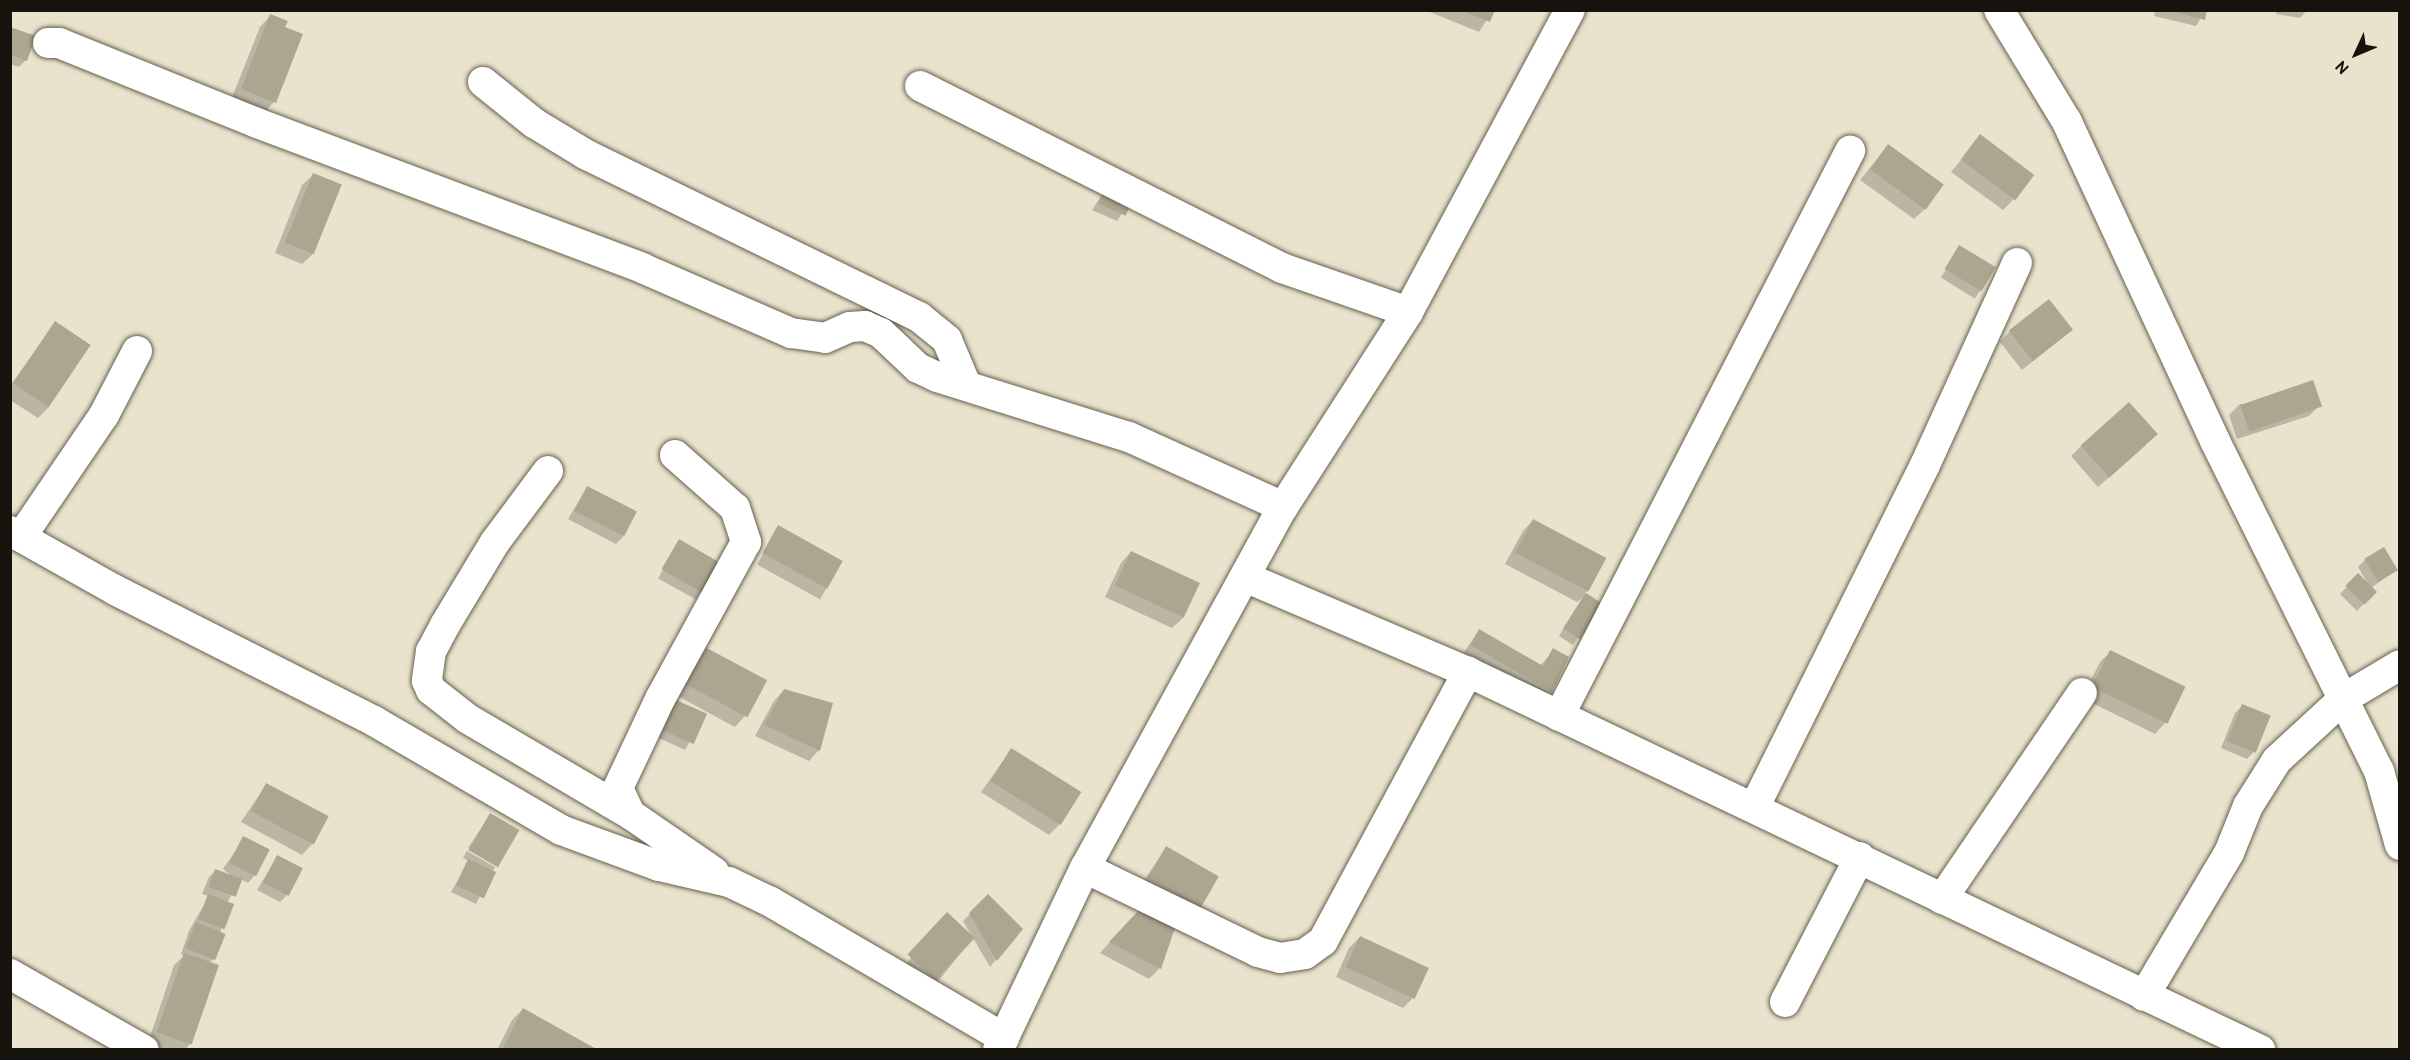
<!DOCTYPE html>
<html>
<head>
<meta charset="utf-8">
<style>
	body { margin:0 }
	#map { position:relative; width:2410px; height:1060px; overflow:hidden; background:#e9e3cd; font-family:Overpass,sans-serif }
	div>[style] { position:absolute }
	.shadow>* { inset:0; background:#0003; transform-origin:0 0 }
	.building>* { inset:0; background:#aca691; transform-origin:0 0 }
	.roads { filter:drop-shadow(0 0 2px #65604d) drop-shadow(0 0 2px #65604d) }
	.minor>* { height:30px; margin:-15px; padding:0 15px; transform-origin:15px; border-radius:15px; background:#fff }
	span { translate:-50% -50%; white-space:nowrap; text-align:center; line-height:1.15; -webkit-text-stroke:4.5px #e9e3cd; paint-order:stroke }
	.frame { position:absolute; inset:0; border:12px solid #15130c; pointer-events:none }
	.north { position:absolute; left:2326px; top:24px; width:60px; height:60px; -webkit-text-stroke:4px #e9e3cd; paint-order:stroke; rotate:226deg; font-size:16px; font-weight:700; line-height:24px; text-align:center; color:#15130c }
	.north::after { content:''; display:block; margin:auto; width:21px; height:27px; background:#15130c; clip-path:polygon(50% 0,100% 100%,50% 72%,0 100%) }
</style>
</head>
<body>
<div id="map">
	<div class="shadow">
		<i style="clip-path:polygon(1425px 10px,1493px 10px,1479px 32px)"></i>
		<i style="clip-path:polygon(2156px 10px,2205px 10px,2196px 26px,2154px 16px)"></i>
		<i style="clip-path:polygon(2277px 10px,2307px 10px,2300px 18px,2276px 14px)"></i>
		<i style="clip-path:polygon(270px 16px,284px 28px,301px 35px,274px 102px,264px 113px,231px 100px,260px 27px)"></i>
		<i style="clip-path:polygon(10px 29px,26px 60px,19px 67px,10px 64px)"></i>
		<i style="clip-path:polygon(1981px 136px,2013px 200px,2003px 210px,1951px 172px)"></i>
		<i style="clip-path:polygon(1888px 146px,1925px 209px,1914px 219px,1860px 180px)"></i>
		<i style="clip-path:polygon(313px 175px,313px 254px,302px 264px,275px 253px,302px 185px)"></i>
		<i style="clip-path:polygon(1105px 190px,1130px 201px,1117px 221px,1092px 210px)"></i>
		<i style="left:1960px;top:247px;width:40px;height:36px;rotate:32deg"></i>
		<i style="clip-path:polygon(55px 323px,49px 407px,38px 418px,10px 400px,10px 386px)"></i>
		<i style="clip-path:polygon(2071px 330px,2022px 370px,2000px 342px,2010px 331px)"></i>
		<i style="clip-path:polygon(2240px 404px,2320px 405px,2309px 416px,2237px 439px,2229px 415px)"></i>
		<i style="clip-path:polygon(2146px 445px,2098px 487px,2071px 456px,2081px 446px)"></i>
		<i style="clip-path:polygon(587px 487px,623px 537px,616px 544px,568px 519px)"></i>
		<i style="clip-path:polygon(1533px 520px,1587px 591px,1585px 594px,1601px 604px,1573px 645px,1559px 636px,1582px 598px,1577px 602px,1505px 564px,1523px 531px)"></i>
		<i style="left:778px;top:527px;width:72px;height:43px;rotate:29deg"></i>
		<i style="left:679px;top:541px;width:43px;height:43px;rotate:29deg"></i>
		<i style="clip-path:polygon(1131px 552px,1198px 584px,1183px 618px,1172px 628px,1105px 597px,1121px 563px)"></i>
		<i style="clip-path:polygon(2365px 560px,2396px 570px,2371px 588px,2375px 592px,2357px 611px,2340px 594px,2358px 575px,2368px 584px,2358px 567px)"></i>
		<i style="clip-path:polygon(1479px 631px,1540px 666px,1554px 650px,1551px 691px,1541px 702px,1461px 656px)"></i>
		<i style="clip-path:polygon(2110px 652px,2165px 723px,2155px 734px,2082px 698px,2100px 662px)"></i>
		<i style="clip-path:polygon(691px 657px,765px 680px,745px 716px,735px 727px,672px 693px)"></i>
		<i style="clip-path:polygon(784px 690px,819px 750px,809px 761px,755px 736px,774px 701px)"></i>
		<i style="clip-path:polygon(2242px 706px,2254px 752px,2247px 759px,2221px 748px,2235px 713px)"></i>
		<i style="clip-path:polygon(670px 709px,705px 715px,685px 750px,657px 737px)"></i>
		<i style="clip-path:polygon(1011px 750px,1060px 824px,1049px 835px,981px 792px)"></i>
		<i style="clip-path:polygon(266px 785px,312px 844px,302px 855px,241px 822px)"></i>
		<i style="clip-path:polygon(490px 815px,497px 864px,468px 848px)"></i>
		<i style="clip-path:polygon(244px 838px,254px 876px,248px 883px,241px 879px,227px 903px,215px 958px,209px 963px,217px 966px,190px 1044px,185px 1050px,166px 1050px,148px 1043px,174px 965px,184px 956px,181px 954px,189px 931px,209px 896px,202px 894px,209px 877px,216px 870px,233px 877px,223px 869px)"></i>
		<i style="clip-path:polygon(1166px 848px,1217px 876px,1189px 917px,1138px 889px)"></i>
		<i style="clip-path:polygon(467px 851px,495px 867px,476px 904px,451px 892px,469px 861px,463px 858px)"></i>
		<i style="clip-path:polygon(277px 857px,287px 895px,280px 902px,257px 890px)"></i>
		<i style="clip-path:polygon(988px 896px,1021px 929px,990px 967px,973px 938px,931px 990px,902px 969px,947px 914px,971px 935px,963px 921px)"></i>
		<i style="clip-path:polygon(1128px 922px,1174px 926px,1160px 968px,1149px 979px,1100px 953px)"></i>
		<i style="clip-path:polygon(1360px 937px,1414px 997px,1403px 1008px,1336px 977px,1349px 948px)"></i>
		<i style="clip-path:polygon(523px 1009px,595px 1050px,497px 1050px,512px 1020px)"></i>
	</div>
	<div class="building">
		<i style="clip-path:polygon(1461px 10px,1495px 10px,1490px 22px)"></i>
		<i style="clip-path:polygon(2168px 10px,2207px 10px,2205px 20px)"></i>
		<i style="clip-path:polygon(270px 14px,288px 21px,285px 27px,303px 34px,276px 103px,241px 89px)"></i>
		<i style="clip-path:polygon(10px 27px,36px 36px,27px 61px,10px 55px)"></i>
		<i style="left:1980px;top:134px;width:68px;height:32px;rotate:37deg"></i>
		<i style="left:1888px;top:144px;width:69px;height:31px;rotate:36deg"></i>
		<i style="left:313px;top:173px;width:31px;height:75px;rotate:22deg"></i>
		<i style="left:1105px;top:188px;width:30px;height:17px;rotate:24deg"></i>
		<i style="left:1959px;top:245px;width:43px;height:28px;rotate:31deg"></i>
		<i style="left:2049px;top:299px;width:39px;height:51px;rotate:52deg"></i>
		<i style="left:55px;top:321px;width:43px;height:75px;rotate:34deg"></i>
		<i style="left:2313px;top:380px;width:28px;height:77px;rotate:71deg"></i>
		<i style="left:2129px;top:402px;width:43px;height:65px;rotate:48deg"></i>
		<i style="left:587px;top:486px;width:56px;height:28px;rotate:27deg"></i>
		<i style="left:1533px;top:519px;width:83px;height:38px;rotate:28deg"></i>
		<i style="left:778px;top:525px;width:74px;height:32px;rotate:29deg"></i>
		<i style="left:679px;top:539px;width:46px;height:35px;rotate:30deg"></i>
		<i style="left:2384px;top:547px;width:27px;height:23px;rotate:59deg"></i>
		<i style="left:1131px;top:551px;width:76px;height:38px;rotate:25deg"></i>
		<i style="left:2358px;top:573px;width:27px;height:18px;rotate:45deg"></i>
		<i style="left:1586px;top:593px;width:20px;height:42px;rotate:33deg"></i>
		<i style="clip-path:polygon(1479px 629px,1543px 666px,1553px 648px,1569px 657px,1552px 692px,1470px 645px)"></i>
		<i style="left:701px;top:645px;width:75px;height:42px;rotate:28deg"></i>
		<i style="left:2110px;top:650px;width:84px;height:41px;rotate:26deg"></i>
		<i style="clip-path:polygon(784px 689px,833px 703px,820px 751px,764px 725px)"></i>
		<i style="left:676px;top:700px;width:34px;height:33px;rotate:24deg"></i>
		<i style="left:2242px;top:704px;width:31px;height:40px;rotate:22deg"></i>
		<i style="left:1011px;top:748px;width:83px;height:39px;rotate:32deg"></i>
		<i style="left:266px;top:783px;width:71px;height:32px;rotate:28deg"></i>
		<i style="left:490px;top:813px;width:34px;height:43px;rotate:30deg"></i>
		<i style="left:243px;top:836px;width:30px;height:30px;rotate:27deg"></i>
		<i style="left:1166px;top:846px;width:61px;height:37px;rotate:30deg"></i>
		<i style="left:277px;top:855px;width:29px;height:31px;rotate:27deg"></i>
		<i style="left:468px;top:859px;width:31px;height:29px;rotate:25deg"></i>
		<i style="left:215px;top:869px;width:29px;height:19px;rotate:20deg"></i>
		<i style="left:208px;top:894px;width:28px;height:27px;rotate:21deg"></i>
		<i style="clip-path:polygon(988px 894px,1023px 929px,997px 961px,969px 913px)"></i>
		<i style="clip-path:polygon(1139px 910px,1176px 925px,1161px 969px,1109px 942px)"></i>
		<i style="left:947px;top:912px;width:38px;height:58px;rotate:43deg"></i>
		<i style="left:196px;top:922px;width:32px;height:28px;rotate:22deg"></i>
		<i style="left:1360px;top:936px;width:76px;height:34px;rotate:25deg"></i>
		<i style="left:184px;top:953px;width:37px;height:84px;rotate:19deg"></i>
		<i style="clip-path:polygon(523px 1008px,598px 1050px,502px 1050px)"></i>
	</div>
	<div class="roads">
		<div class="minor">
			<i style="left:1999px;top:10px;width:131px;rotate:58.7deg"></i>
			<i style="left:2067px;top:122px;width:352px;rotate:65.1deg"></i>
			<i style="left:2215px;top:441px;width:369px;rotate:63.6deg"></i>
			<i style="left:2379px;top:771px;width:77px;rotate:74.2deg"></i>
			<i style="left:48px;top:43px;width:11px"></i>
			<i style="left:59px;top:43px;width:214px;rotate:22deg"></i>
			<i style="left:257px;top:123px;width:411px;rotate:20.6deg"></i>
			<i style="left:642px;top:268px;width:163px;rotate:23.6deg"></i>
			<i style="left:791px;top:333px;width:34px;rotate:8deg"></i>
			<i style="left:825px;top:338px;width:27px;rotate:-24deg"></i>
			<i style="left:850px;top:327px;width:15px;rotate:-4deg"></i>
			<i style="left:865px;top:326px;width:17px;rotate:24deg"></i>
			<i style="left:881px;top:333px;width:51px;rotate:43.4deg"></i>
			<i style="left:918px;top:368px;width:21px;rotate:25deg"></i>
			<i style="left:937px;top:377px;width:201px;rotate:17.4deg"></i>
			<i style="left:1129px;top:437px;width:169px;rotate:24.4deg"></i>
			<i style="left:483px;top:82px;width:65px;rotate:38.8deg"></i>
			<i style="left:534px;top:123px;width:60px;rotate:31.3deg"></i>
			<i style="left:585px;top:154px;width:372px;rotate:26deg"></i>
			<i style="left:919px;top:317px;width:36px;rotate:39deg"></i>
			<i style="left:947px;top:340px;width:49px;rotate:67.1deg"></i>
			<i style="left:920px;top:86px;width:405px;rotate:26.7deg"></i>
			<i style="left:1282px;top:268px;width:133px;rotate:19.2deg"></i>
			<i style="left:675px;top:455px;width:80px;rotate:41.5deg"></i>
			<i style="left:735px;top:508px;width:36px;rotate:72deg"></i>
			<i style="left:746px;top:542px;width:177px;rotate:118.7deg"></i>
			<i style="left:661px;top:697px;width:101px;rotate:115.3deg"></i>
			<i style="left:618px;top:788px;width:29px;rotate:65deg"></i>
			<i style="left:630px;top:814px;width:102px;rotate:34.6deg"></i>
			<i style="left:548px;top:471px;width:89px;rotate:126.7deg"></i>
			<i style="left:495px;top:542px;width:97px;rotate:121.1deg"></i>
			<i style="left:445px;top:625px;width:30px;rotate:118deg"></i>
			<i style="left:431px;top:651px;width:30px;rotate:98deg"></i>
			<i style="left:427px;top:681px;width:10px;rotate:66deg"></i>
			<i style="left:431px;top:690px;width:47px;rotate:38.1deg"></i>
			<i style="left:468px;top:719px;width:188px;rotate:30.4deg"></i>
			<i style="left:10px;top:531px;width:120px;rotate:29.3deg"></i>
			<i style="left:115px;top:590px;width:290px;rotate:26.8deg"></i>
			<i style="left:374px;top:721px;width:216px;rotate:30.2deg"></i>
			<i style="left:561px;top:830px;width:104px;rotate:20.2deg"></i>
			<i style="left:659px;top:866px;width:72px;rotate:12.9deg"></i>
			<i style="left:729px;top:882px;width:47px;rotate:25.5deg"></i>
			<i style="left:771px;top:902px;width:270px;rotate:30.3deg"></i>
			<i style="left:21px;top:537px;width:148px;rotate:-55.8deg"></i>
			<i style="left:104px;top:415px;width:72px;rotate:-62.7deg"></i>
			<i style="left:1245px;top:577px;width:242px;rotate:23.1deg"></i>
			<i style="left:1468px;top:672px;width:878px;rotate:25.51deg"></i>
			<i style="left:1559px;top:716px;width:636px;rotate:-62.75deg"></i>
			<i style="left:1755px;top:806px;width:381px;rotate:-63.5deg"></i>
			<i style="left:1925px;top:465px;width:222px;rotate:-65.5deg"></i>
			<i style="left:1085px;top:868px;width:192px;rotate:25.9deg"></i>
			<i style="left:1258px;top:952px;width:23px;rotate:15deg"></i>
			<i style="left:1280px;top:958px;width:25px;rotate:-9deg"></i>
			<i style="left:1305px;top:954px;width:22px;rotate:-36deg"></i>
			<i style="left:1323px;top:941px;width:306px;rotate:-61.7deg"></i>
			<i style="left:1942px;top:899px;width:249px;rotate:-55.8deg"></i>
			<i style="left:10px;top:974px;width:154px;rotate:29.6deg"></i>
			<i style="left:2144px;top:996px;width:166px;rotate:-59.3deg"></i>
			<i style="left:2229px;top:853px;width:51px;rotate:-68deg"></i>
			<i style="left:2248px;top:806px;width:54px;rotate:-57.8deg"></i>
			<i style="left:2277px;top:760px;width:90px;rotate:-42.7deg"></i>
			<i style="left:2343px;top:699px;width:66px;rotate:-30.8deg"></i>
			<i style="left:1785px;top:1002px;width:163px;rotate:-62.7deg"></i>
			<i style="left:998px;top:1050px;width:202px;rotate:-64.5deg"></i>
			<i style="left:1085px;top:868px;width:412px;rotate:-61.3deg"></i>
			<i style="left:1283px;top:507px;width:232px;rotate:-57.3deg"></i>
			<i style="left:1408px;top:312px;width:343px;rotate:-61.8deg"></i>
		</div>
	</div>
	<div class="frame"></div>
	<div class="north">N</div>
</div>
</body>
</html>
